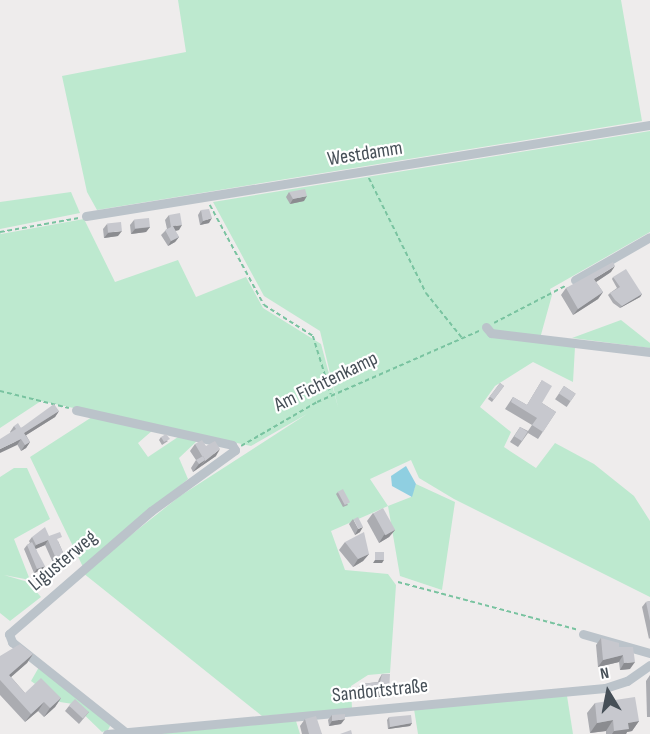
<!DOCTYPE html>
<html>
<head>
<meta charset="utf-8">
<style>
	body { margin:0 }
	#map { position:relative; width:650px; height:734px; overflow:hidden; background:#eeecec; font-family:"Sofia Sans Condensed",sans-serif }
	div>[style] { position:absolute }
	.green>* { inset:0; background:#bde9cf }
	.water>* { inset:0; background:#8fcfe1 }
	.path>* { height:1.5px; margin-top:-0.75px; transform-origin:0; background:repeating-linear-gradient(90deg,#79c3a0 0 4.5px,transparent 0 7.5px) }
	.minor>* { height:9px; margin:-4.5px; padding:0 4.5px; transform-origin:4.5px; border-radius:4.5px; background:#bbc3ca }
	.wall>* { inset:0; background:#abacb1; transform-origin:0 0 }
	.shaded-wall>* { inset:0; background:#8b8c90 }
	.building>* { inset:0; background:#c7c8ce; transform-origin:0 0 }
	span { translate:-50% -50%; white-space:nowrap; text-align:center; line-height:1.15; -webkit-text-stroke:4.5px #fff; paint-order:stroke }
	.street-label { font-size:20px; color:#464f57 }
	.north { position:absolute; left:578px; top:662px; width:60px; height:60px; -webkit-text-stroke:4px #fff; paint-order:stroke; rotate:350deg; font-size:16px; font-weight:700; line-height:24px; text-align:center; color:#464f57 }
	.north::after { content:''; display:block; margin:auto; width:21px; height:27px; background:#464f57; clip-path:polygon(50% 0,100% 100%,50% 72%,0 100%) }
</style>
</head>
<body>
<div id="map">
	<div class="green">
		<i style="clip-path:polygon(178px 0,621px 0,642px 121px,97px 210px,87px 192px,62px 76px,186px 52px)"></i>
		<i style="clip-path:polygon(650px 131px,650px 232px,550px 289px,552px 295px,539px 342px,575px 347px,573px 382px,533px 362px,495px 386px,480px 407px,511px 432px,504px 447px,536px 468px,555px 443px,594px 464px,634px 496px,650px 521px,650px 597px,454px 499px,419px 478px,411px 460px,370px 479px,388px 506px,411px 497px,416px 484px,455px 502px,442px 590px,400px 576px,388px 506px,331px 531px,345px 570px,388px 574px,396px 585px,390px 673px,368px 675px,351px 686px,352px 709px,262px 716px,83px 573px,180px 496px,307px 414px,251px 446px,41px 401px,0 428px,0 231px,1px 234px,84px 219px,115px 282px,178px 260px,196px 297px,246px 277px,263px 308px,321px 344px,338px 407px,320px 331px,264px 296px,213px 202px)"></i>
		<i style="clip-path:polygon(71px 192px,80px 213px,0 229px,0 202px)"></i>
		<i style="clip-path:polygon(621px 320px,650px 343px,650px 348px,572px 338px)"></i>
		<i style="clip-path:polygon(92px 417px,153px 430px,138px 443px,148px 457px,181px 435px,198px 440px,179px 458px,188px 479px,83px 567px,30px 457px)"></i>
		<i style="clip-path:polygon(14px 468px,27px 468px,50px 519px,14px 539px,30px 580px,4px 575px,28px 582px,41px 597px,10px 621px,0 613px,0 477px)"></i>
		<i style="clip-path:polygon(39px 667px,111px 724px,108px 730px,102px 732px,73px 704px,60px 702px,31px 681px)"></i>
		<i style="clip-path:polygon(567px 696px,573px 734px,418px 734px,414px 709px)"></i>
		<i style="clip-path:polygon(296px 721px,300px 734px,154px 734px)"></i>
	</div>
	<div class="water">
		<i style="clip-path:polygon(406px 466px,416px 484px,412px 497px,392px 486px,391px 476px)"></i>
	</div>
	<div class="path">
		<i style="left:369px;top:178px;width:128px;rotate:63.6deg"></i>
		<i style="left:426px;top:293px;width:59px;rotate:51.2deg"></i>
		<i style="left:210px;top:205px;width:114px;rotate:61.6deg"></i>
		<i style="left:264px;top:305px;width:58px;rotate:32.3deg"></i>
		<i style="left:313px;top:336px;width:61px;rotate:72.8deg"></i>
		<i style="left:0;top:232px;width:80px;rotate:-10deg"></i>
		<i style="left:494px;top:323px;width:82px;rotate:-27.5deg"></i>
		<i style="left:0;top:391px;width:71px;rotate:13.8deg"></i>
		<i style="left:241px;top:446px;width:88px;rotate:-30.1deg"></i>
		<i style="left:317px;top:402px;width:177px;rotate:-23.7deg"></i>
		<i style="left:398px;top:582px;width:186px;rotate:14.9deg"></i>
	</div>
	<div class="minor">
		<i style="left:86px;top:216px;width:571px;rotate:-9.17deg"></i>
		<i style="left:575px;top:280px;width:86px;rotate:-29.8deg"></i>
		<i style="left:486px;top:327px;width:8px;rotate:50deg"></i>
		<i style="left:491px;top:333px;width:160px;rotate:6.8deg"></i>
		<i style="left:76px;top:410px;width:160px;rotate:12.6deg"></i>
		<i style="left:232px;top:445px;width:6px;rotate:59deg"></i>
		<i style="left:235px;top:450px;width:104px;rotate:144deg"></i>
		<i style="left:151px;top:511px;width:188px;rotate:139.1deg"></i>
		<i style="left:9px;top:634px;width:9px;rotate:69deg"></i>
		<i style="left:12px;top:642px;width:143px;rotate:38.5deg"></i>
		<i style="left:583px;top:634px;width:70px;rotate:15.8deg"></i>
		<i style="left:107px;top:734px;width:500px;rotate:-5.28deg"></i>
		<i style="left:605px;top:688px;width:23px;rotate:-18deg"></i>
		<i style="left:627px;top:681px;width:28px;rotate:-35deg"></i>
	</div>
	<div class="wall">
		<i style="clip-path:polygon(289px 192px,304px 201px,290px 204px,286px 197px)"></i>
		<i style="clip-path:polygon(201px 210px,209px 223px,200px 225px,198px 215px)"></i>
		<i style="clip-path:polygon(169px 215px,179px 230px,175px 231px,179px 237px,175px 242px,168px 246px,161px 235px,167px 229px,165px 220px)"></i>
		<i style="clip-path:polygon(134px 220px,150px 227px,146px 232px,131px 234px,130px 225px)"></i>
		<i style="clip-path:polygon(107px 224px,118px 236px,104px 238px,103px 229px)"></i>
		<i style="clip-path:polygon(611px 272px,596px 282px,603px 292px,598px 299px,573px 315px,561px 295px,566px 288px)"></i>
		<i style="clip-path:polygon(613px 277px,642px 294px,640px 297px,620px 308px,613px 303px,608px 295px,610px 293px,617px 288px,612px 279px)"></i>
		<i style="clip-path:polygon(542px 380px,542px 403px,556px 412px,538px 439px,528px 433px,518px 447px,510px 442px,520px 427px,528px 431px,532px 425px,505px 409px,513px 397px,527px 405px)"></i>
		<i style="left:500px;top:383px;width:5px;height:20px;rotate:37deg"></i>
		<i style="left:564px;top:386px;width:14px;height:16px;rotate:34deg"></i>
		<i style="clip-path:polygon(59px 411px,55px 417px,26px 435px,30px 442px,26px 448px,21px 451px,10px 432px,14px 426px,21px 428px)"></i>
		<i style="clip-path:polygon(161px 437px,168px 441px,162px 445px,159px 440px)"></i>
		<i style="clip-path:polygon(195px 444px,206px 446px,216px 456px,193px 472px,191px 468px,196px 460px,190px 451px)"></i>
		<i style="clip-path:polygon(338px 492px,348px 505px,343px 507px,336px 494px)"></i>
		<i style="clip-path:polygon(373px 513px,395px 530px,389px 537px,379px 543px,367px 521px)"></i>
		<i style="clip-path:polygon(353px 519px,360px 532px,355px 535px,349px 524px)"></i>
		<i style="clip-path:polygon(32px 537px,58px 541px,65px 557px,62px 562px,54px 565px,45px 545px,36px 549px,42px 570px,34px 573px,24px 549px,27px 545px,30px 543px,29px 541px)"></i>
		<i style="clip-path:polygon(345px 542px,369px 554px,363px 561px,353px 567px,339px 550px)"></i>
		<i style="clip-path:polygon(650px 601px,650px 638px,649px 639px,642px 607px,646px 602px)"></i>
		<i style="clip-path:polygon(601px 638px,619px 647px,630px 669px,620px 670px,619px 662px,598px 667px,596px 645px)"></i>
		<i style="clip-path:polygon(33px 654px,27px 663px,11px 677px,25px 693px,61px 698px,55px 707px,44px 717px,38px 711px,25px 722px,0 695px,0 656px)"></i>
		<i style="clip-path:polygon(382px 674px,385px 697px,358px 697px,357px 689px,361px 684px,378px 682px,379px 679px)"></i>
		<i style="clip-path:polygon(650px 675px,650px 717px,647px 717px,646px 681px)"></i>
		<i style="clip-path:polygon(595px 703px,639px 721px,632px 731px,627px 732px,626px 734px,606px 734px,606px 731px,590px 733px,587px 713px)"></i>
		<i style="clip-path:polygon(69px 706px,89px 712px,79px 724px,65px 711px)"></i>
		<i style="clip-path:polygon(332px 715px,341px 724px,329px 726px,328px 720px)"></i>
		<i style="clip-path:polygon(389px 717px,412px 723px,410px 726px,388px 729px,387px 720px)"></i>
		<i style="clip-path:polygon(305px 719px,322px 734px,302px 734px,300px 726px)"></i>
	</div>
	<div class="shaded-wall">
		<i style="clip-path:polygon(307px 196px,304px 201px,290px 204px,293px 199px)"></i>
		<i style="clip-path:polygon(212px 218px,209px 223px,200px 225px,203px 221px)"></i>
		<i style="clip-path:polygon(182px 225px,179px 230px,169px 232px,173px 226px)"></i>
		<i style="clip-path:polygon(150px 227px,146px 232px,131px 234px,135px 229px)"></i>
		<i style="clip-path:polygon(122px 231px,118px 236px,104px 238px,108px 233px)"></i>
		<i style="clip-path:polygon(179px 237px,175px 242px,168px 246px,171px 241px)"></i>
		<i style="clip-path:polygon(615px 266px,611px 272px,590px 286px,594px 279px)"></i>
		<i style="clip-path:polygon(603px 292px,598px 299px,573px 315px,578px 309px)"></i>
		<i style="clip-path:polygon(642px 294px,640px 297px,620px 308px,622px 306px)"></i>
		<i style="clip-path:polygon(59px 411px,55px 417px,20px 439px,24px 433px)"></i>
		<i style="clip-path:polygon(21px 439px,17px 445px,0 453px,0 449px)"></i>
		<i style="clip-path:polygon(30px 442px,26px 448px,21px 451px,25px 445px)"></i>
		<i style="clip-path:polygon(220px 449px,216px 456px,200px 467px,205px 461px)"></i>
		<i style="clip-path:polygon(205px 460px,200px 467px,193px 472px,199px 464px)"></i>
		<i style="clip-path:polygon(363px 527px,360px 532px,355px 535px,358px 529px)"></i>
		<i style="clip-path:polygon(395px 530px,389px 537px,379px 543px,384px 535px)"></i>
		<i style="clip-path:polygon(48px 540px,45px 545px,33px 550px,36px 545px)"></i>
		<i style="clip-path:polygon(369px 554px,363px 561px,353px 567px,358px 559px)"></i>
		<i style="clip-path:polygon(65px 557px,62px 562px,54px 565px,57px 561px)"></i>
		<i style="clip-path:polygon(375px 560px,384px 560px,382px 563px,373px 563px)"></i>
		<i style="clip-path:polygon(45px 566px,42px 570px,34px 573px,37px 569px)"></i>
		<i style="clip-path:polygon(33px 654px,27px 663px,3px 684px,9px 675px)"></i>
		<i style="clip-path:polygon(623px 655px,619px 662px,598px 667px,603px 660px)"></i>
		<i style="clip-path:polygon(635px 662px,630px 669px,620px 670px,624px 663px)"></i>
		<i style="clip-path:polygon(362px 692px,389px 692px,385px 697px,358px 697px)"></i>
		<i style="clip-path:polygon(61px 698px,55px 707px,44px 717px,50px 708px)"></i>
		<i style="clip-path:polygon(44px 702px,38px 711px,25px 722px,31px 714px)"></i>
		<i style="clip-path:polygon(345px 719px,341px 724px,329px 726px,332px 721px)"></i>
		<i style="clip-path:polygon(613px 720px,606px 731px,590px 733px,597px 723px)"></i>
		<i style="clip-path:polygon(639px 721px,632px 731px,627px 732px,626px 734px,612px 734px,614px 731px,628px 723px)"></i>
		<i style="clip-path:polygon(412px 723px,410px 726px,388px 729px,390px 727px)"></i>
	</div>
	<div class="building">
		<i style="clip-path:polygon(305px 189px,307px 196px,293px 199px,289px 192px)"></i>
		<i style="clip-path:polygon(209px 209px,212px 218px,203px 221px,201px 210px)"></i>
		<i style="clip-path:polygon(180px 213px,182px 225px,173px 226px,179px 237px,171px 241px,165px 230px,171px 227px,169px 215px)"></i>
		<i style="left:149px;top:218px;width:9px;height:15px;rotate:84deg"></i>
		<i style="left:121px;top:222px;width:9px;height:14px;rotate:84deg"></i>
		<i style="clip-path:polygon(613px 262px,615px 266px,594px 279px,603px 292px,578px 309px,566px 288px)"></i>
		<i style="clip-path:polygon(626px 269px,642px 294px,622px 306px,615px 300px,610px 293px,620px 287px,613px 277px)"></i>
		<i style="clip-path:polygon(542px 380px,552px 386px,542px 403px,556px 412px,543px 432px,532px 425px,537px 418px,511px 402px,513px 397px,527px 405px)"></i>
		<i style="left:500px;top:383px;width:5px;height:17px;rotate:37deg"></i>
		<i style="left:564px;top:386px;width:14px;height:9px;rotate:34deg"></i>
		<i style="clip-path:polygon(54px 404px,59px 411px,24px 433px,30px 442px,25px 445px,21px 439px,0 449px,0 439px,16px 429px,14px 426px,18px 423px,21px 428px)"></i>
		<i style="left:520px;top:427px;width:9px;height:11px;rotate:32deg"></i>
		<i style="clip-path:polygon(166px 434px,170px 439px,164px 442px,161px 437px)"></i>
		<i style="clip-path:polygon(202px 440px,206px 446px,215px 441px,220px 449px,205px 461px,205px 460px,203px 456px,202px 456px,195px 444px)"></i>
		<i style="clip-path:polygon(203px 456px,205px 460px,199px 464px,196px 460px)"></i>
		<i style="left:343px;top:489px;width:15px;height:6px;rotate:62deg"></i>
		<i style="left:383px;top:508px;width:25px;height:11px;rotate:61deg"></i>
		<i style="left:358px;top:517px;width:11px;height:5px;rotate:63deg"></i>
		<i style="clip-path:polygon(45px 527px,49px 536px,60px 532px,62px 537px,57px 539px,65px 557px,57px 561px,48px 540px,36px 545px,32px 537px)"></i>
		<i style="clip-path:polygon(364px 532px,369px 554px,358px 559px,345px 542px)"></i>
		<i style="clip-path:polygon(32px 542px,45px 566px,37px 569px,27px 545px)"></i>
		<i style="left:375px;top:552px;width:9px;height:8px"></i>
		<i style="clip-path:polygon(650px 601px,650px 621px,646px 602px)"></i>
		<i style="clip-path:polygon(601px 638px,619px 643px,619px 647px,633px 647px,635px 662px,624px 663px,623px 655px,603px 660px)"></i>
		<i style="clip-path:polygon(20px 644px,33px 654px,9px 675px,25px 693px,41px 678px,61px 698px,50px 708px,44px 702px,31px 714px,0 680px,0 656px)"></i>
		<i style="clip-path:polygon(382px 674px,390px 674px,389px 692px,362px 692px,361px 684px,380px 682px)"></i>
		<i style="clip-path:polygon(635px 697px,639px 721px,628px 723px,629px 729px,614px 731px,613px 720px,597px 723px,595px 703px)"></i>
		<i style="left:75px;top:699px;width:19px;height:9px;rotate:43deg"></i>
		<i style="clip-path:polygon(345px 714px,345px 719px,332px 721px,332px 715px)"></i>
		<i style="clip-path:polygon(411px 715px,412px 723px,390px 727px,389px 717px)"></i>
		<i style="clip-path:polygon(316px 716px,322px 734px,309px 734px,305px 719px)"></i>
		<i style="clip-path:polygon(351px 730px,352px 734px,340px 734px)"></i>
	</div>
	<div class="street-label">
		<span style="left:365px;top:154px;rotate:-9deg">Westdamm</span>
		<span style="left:326px;top:382px;rotate:-26deg">Am Fichtenkamp</span>
		<span style="left:63px;top:561px;rotate:-40deg">Ligusterweg</span>
		<span style="left:380px;top:691px;rotate:-6deg">Sandortstraße</span>
	</div>
	<div class="north">N</div>
</div>
</body>
</html>
